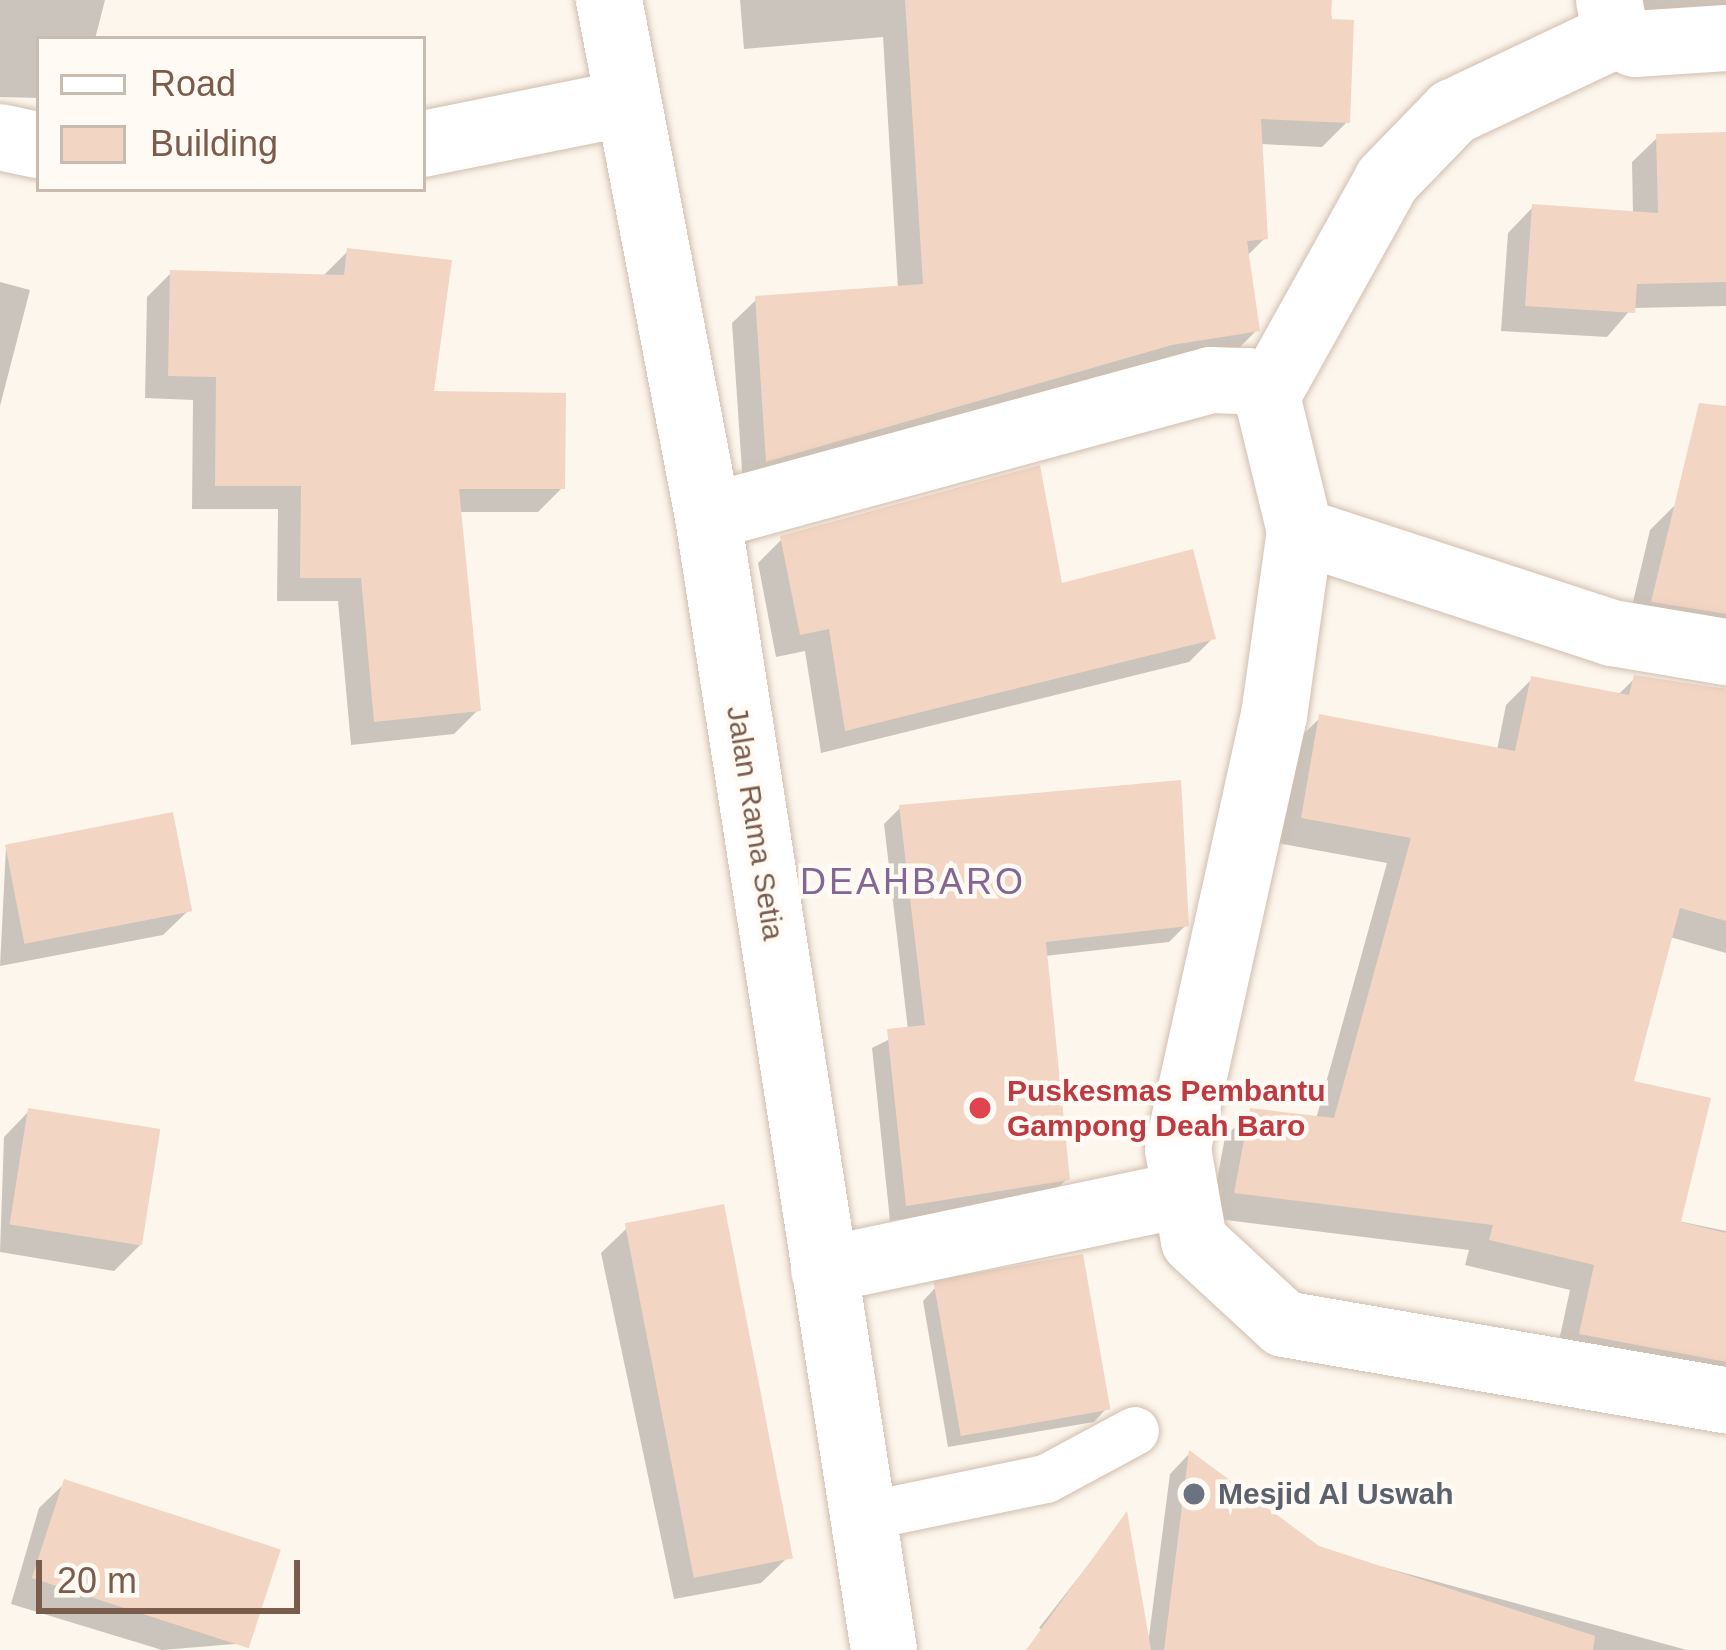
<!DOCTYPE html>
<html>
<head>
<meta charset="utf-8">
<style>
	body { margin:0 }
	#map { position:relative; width:1726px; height:1650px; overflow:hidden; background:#fdf6ec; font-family:Helvetica,sans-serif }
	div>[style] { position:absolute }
	.shadow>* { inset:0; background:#0003; transform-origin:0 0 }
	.building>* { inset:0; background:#f3d5c3; transform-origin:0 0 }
	.roads { filter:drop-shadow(0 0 3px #d1beb0) drop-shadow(0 0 3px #d1beb0) }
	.service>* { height:48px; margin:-24px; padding:0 24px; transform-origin:24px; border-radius:24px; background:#fff }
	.minor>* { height:66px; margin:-33px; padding:0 33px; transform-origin:33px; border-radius:33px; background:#fff }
	.tertiary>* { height:66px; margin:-33px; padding:0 33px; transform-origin:33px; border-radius:33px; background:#fff }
	.dots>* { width:33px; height:33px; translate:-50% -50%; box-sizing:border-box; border:6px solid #fffaf3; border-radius:50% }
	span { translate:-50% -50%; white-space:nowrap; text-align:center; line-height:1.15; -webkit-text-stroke:9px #fffaf3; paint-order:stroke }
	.street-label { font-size:30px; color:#7a5c4d }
	.health-label { font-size:30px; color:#be3a42; font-weight:700 }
	.left { translate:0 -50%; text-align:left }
	.worship-label { font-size:30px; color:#5b616d; font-weight:700 }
	.quarter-label { font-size:36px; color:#846695; letter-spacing:3px }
	.legend { position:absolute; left:36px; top:36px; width:390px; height:156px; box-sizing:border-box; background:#fffaf3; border:3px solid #cabbb1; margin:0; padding:15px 21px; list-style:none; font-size:36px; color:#7a5c4d }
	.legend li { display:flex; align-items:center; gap:24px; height:60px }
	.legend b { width:60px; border:3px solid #cabbb1 }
	.scale { position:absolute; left:36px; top:1560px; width:264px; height:54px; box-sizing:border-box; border:6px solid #7a5c4d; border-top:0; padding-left:15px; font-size:36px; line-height:42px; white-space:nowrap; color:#7a5c4d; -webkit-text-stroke:9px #fffaf3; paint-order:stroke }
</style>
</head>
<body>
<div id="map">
	<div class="shadow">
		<i style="clip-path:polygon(0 0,105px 0,95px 39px,39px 39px,39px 98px,0 97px)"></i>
		<i style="clip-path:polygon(740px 0,1329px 0,1347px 122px,1322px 147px,1260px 144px,1265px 238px,1247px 256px,1258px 329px,1233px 354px,743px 485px,732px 323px,757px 299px,898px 289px,883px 37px,744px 49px)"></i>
		<i style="left:1607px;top:0;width:119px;height:31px"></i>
		<i style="clip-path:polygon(1726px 135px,1726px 306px,1632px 308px,1607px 337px,1501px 331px,1508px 233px,1533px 207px,1633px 214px,1632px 162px,1658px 137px)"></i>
		<i style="clip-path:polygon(348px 251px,431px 394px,562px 488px,538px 512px,458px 512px,478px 710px,454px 734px,351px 745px,338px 601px,277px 601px,278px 509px,192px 509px,193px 400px,145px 398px,147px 297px,171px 273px,324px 275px)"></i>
		<i style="clip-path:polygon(0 282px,30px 290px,0 406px)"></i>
		<i style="clip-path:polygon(1676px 504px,1726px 517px,1726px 650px,1627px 627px,1650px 530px)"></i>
		<i style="clip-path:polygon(782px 539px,1060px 587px,1213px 638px,1189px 662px,821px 753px,805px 651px,776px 657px,758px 563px)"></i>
		<i style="clip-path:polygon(1635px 678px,1726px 689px,1726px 953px,1670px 937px,1631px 1084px,1678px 1221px,1726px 1231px,1726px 1402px,1555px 1359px,1570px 1290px,1465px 1265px,1469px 1250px,1210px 1218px,1225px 1137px,1251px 1111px,1316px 1119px,1387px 863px,1277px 843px,1294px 743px,1320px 718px,1497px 750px,1506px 705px,1532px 679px,1617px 696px)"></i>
		<i style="clip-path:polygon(900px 808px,1186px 925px,1169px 942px,1045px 956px,1067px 1179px,1051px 1195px,890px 1221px,872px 1048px,908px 1030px,884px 824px)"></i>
		<i style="clip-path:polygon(6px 847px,189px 910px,163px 935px,0 966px)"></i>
		<i style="clip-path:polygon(29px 1111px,140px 1245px,114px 1271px,0 1252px,4px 1137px)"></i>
		<i style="clip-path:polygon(627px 1228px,787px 1558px,761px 1583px,674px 1599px,601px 1253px)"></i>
		<i style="clip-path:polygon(935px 1288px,1106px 1409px,1094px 1422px,948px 1447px,923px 1301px)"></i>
		<i style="clip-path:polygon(1189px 1454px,1317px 1549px,1687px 1650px,1069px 1650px,1039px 1628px,1125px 1518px,1148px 1644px,1170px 1474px)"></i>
		<i style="clip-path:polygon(65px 1483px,247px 1643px,162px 1650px,11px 1604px,39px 1508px)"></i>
	</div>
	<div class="building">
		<i style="clip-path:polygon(905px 0,1332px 0,1331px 19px,1354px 20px,1350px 123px,1261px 119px,1268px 239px,1247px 241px,1260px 331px,1172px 345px,766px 462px,755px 296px,923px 284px)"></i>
		<i style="clip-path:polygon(1726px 132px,1726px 282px,1637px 284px,1635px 313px,1525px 306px,1532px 204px,1658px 213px,1656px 134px)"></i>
		<i style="clip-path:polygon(347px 248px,452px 260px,434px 391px,566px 393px,565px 489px,459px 489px,481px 711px,374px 722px,361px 578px,300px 578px,301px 486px,215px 486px,216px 377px,168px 376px,170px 270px,344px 275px)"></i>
		<i style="clip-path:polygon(1699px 403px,1726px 406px,1726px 614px,1651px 602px)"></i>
		<i style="clip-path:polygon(1040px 465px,1062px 583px,1193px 549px,1216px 639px,845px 731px,829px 629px,800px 635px,780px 536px)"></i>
		<i style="clip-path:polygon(1634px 675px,1726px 689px,1726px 921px,1680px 908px,1634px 1081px,1711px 1098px,1681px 1222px,1726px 1233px,1726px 1362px,1579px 1334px,1594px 1265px,1489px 1240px,1493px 1225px,1234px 1193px,1250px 1108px,1334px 1118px,1411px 838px,1301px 818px,1319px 714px,1515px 751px,1531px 676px,1629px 695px)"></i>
		<i style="clip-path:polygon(1181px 780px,1189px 926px,1046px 942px,1070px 1180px,906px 1206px,887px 1029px,925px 1025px,899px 805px)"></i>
		<i style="left:173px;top:812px;width:101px;height:171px;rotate:79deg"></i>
		<i style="left:28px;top:1108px;width:134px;height:118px;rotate:9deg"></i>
		<i style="left:724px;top:1204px;width:361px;height:101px;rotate:79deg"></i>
		<i style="left:1083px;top:1254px;width:158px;height:152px;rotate:80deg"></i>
		<i style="clip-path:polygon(1189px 1450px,1319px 1546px,1595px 1636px,1593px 1650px,1164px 1650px)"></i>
		<i style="left:64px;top:1479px;width:228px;height:104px;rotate:18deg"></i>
		<i style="clip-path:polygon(1127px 1511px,1151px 1650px,1026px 1650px)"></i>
	</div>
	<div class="roads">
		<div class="service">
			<i style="left:862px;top:1517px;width:188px;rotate:-11.7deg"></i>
			<i style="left:1046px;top:1479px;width:101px;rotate:-28.3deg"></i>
		</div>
		<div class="minor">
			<i style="left:1609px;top:0;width:36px;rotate:79deg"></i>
			<i style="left:1616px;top:35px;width:21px;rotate:25deg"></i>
			<i style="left:1635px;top:44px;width:91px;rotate:-3.8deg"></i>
			<i style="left:0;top:137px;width:40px;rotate:12deg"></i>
			<i style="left:423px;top:144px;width:207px;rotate:-11.4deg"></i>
			<i style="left:1267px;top:396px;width:247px;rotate:-60.9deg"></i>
			<i style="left:1387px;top:180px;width:95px;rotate:-45.9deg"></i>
			<i style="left:1453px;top:112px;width:180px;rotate:-25.3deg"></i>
			<i style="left:708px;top:517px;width:521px;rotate:-15.24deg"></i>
			<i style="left:1211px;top:380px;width:37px;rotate:2deg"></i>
			<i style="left:1248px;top:381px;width:24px;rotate:38deg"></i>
			<i style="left:1267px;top:396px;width:139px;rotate:76.3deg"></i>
			<i style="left:1300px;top:531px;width:186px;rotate:98deg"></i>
			<i style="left:1274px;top:715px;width:444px;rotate:102.5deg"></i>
			<i style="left:1178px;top:1149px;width:93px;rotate:80.1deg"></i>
			<i style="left:1194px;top:1241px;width:122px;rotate:42.7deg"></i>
			<i style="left:1284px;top:1324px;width:448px;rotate:9.8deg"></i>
			<i style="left:1300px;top:531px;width:328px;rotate:18.1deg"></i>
			<i style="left:1612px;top:633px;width:116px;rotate:9.5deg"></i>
			<i style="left:824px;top:1270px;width:365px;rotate:-11.9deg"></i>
		</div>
		<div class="tertiary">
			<i style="left:609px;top:0;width:526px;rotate:79.16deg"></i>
			<i style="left:708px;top:517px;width:1147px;rotate:81.17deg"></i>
		</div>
	</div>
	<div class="dots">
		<i style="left:980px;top:1108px;background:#e0444e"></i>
		<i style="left:1194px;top:1494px;background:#6b7280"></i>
	</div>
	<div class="street-label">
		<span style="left:755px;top:823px;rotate:81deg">Jalan Rama Setia</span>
	</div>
	<div class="health-label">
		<span class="left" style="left:1007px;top:1108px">Puskesmas Pembantu<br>Gampong Deah Baro</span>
	</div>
	<div class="worship-label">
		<span class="left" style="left:1218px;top:1494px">Mesjid Al Uswah</span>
	</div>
	<div class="quarter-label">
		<span style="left:913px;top:882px">DEAHBARO</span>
	</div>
	<ul class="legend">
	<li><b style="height:15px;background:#fff"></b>Road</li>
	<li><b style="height:33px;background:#f3d5c3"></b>Building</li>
	</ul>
	<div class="scale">20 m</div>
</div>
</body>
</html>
